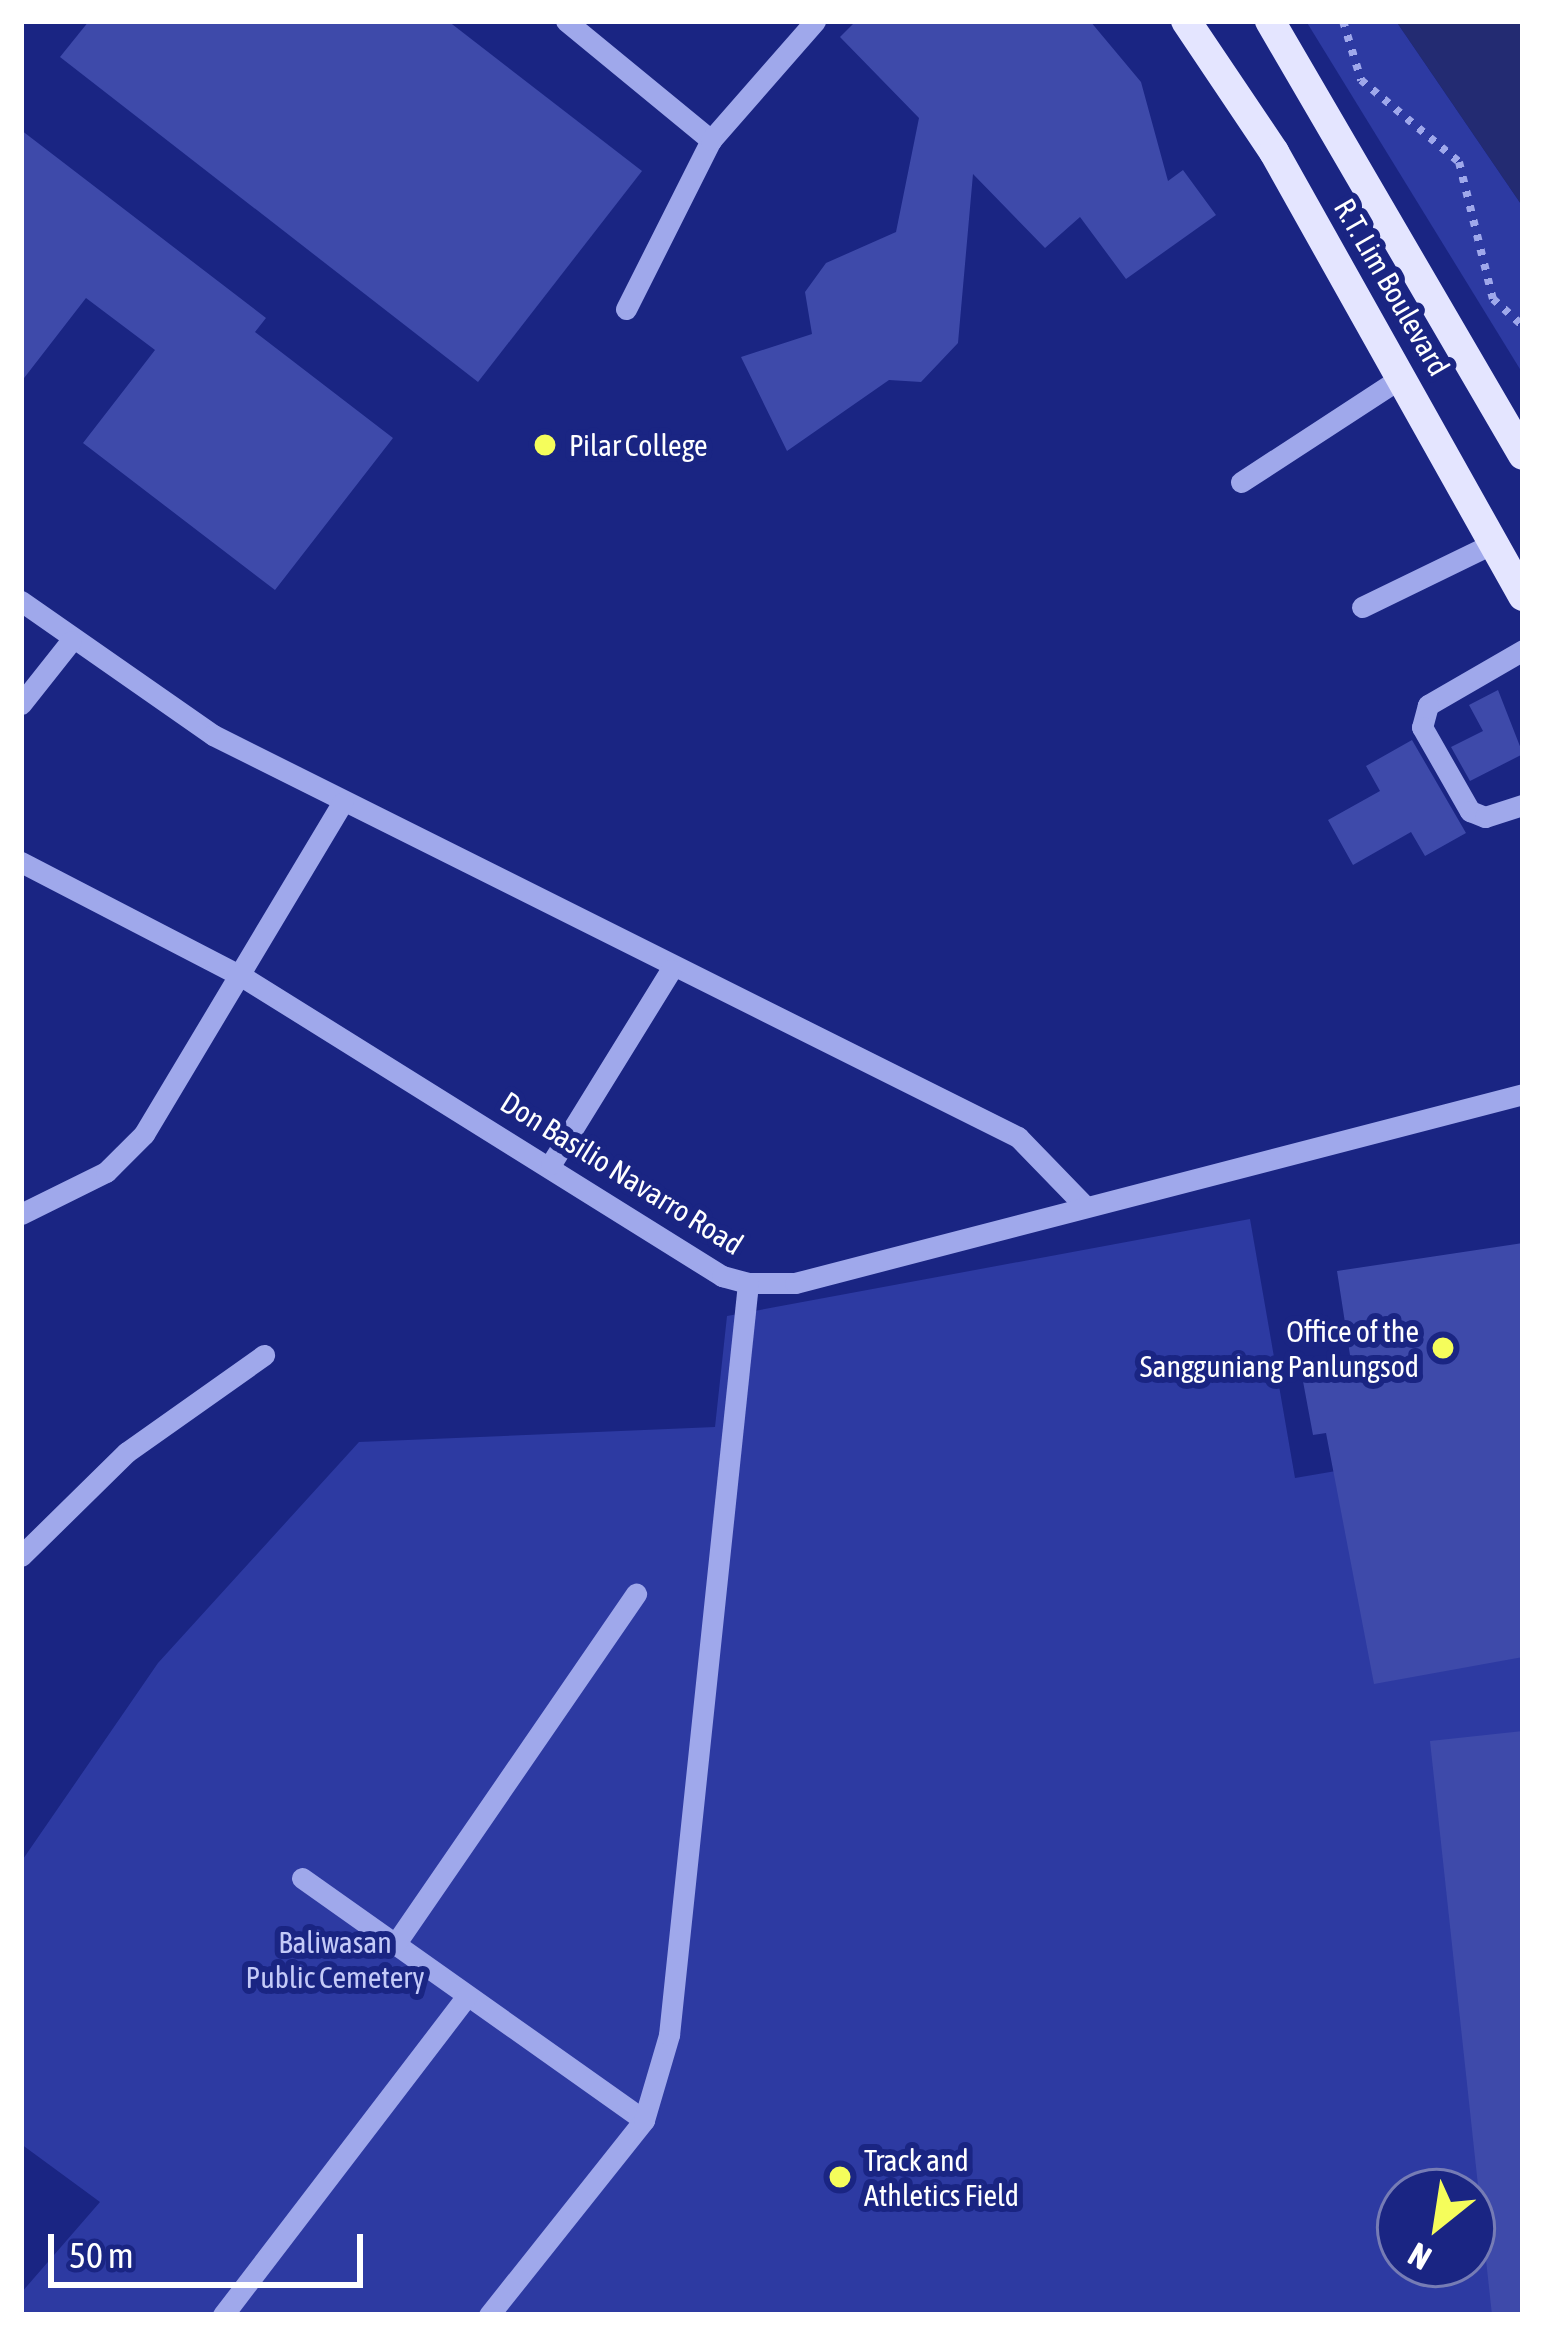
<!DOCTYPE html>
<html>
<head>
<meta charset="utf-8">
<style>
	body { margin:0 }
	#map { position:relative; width:1544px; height:2336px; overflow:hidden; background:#1a2583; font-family:"Asap Condensed",sans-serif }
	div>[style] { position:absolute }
	.green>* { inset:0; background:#2d3aa2 }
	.water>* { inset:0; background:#232b72 }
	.building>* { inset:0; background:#3e4aaa }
	.path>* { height:8px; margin-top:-4px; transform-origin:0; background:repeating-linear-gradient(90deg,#9fa8eb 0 6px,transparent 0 15px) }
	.minor>* { height:21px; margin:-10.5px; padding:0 10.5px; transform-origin:10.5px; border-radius:10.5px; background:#9fa8eb }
	.major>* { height:30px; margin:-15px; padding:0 15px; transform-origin:15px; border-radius:15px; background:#e4e5ff }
	.dots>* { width:33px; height:33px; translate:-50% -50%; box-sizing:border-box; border:6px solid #1a2583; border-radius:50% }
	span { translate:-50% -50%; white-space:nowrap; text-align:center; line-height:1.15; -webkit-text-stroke:12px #1a2583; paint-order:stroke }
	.street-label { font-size:30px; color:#fff }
	.poi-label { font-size:30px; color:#fff }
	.left { translate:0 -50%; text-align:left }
	.right { translate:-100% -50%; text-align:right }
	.park-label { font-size:30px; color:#c4caf8 }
	.frame { position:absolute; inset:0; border:24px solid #fff; pointer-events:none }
	.north { position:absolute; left:1376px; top:2168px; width:120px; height:120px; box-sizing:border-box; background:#1a2583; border:3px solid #767cb5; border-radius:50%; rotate:210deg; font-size:33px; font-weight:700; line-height:48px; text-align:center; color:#fff }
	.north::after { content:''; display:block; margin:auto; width:42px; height:54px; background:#f5fd5b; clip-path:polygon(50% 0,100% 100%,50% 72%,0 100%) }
	.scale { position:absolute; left:48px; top:2234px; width:315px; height:54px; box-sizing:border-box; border:6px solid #fff; border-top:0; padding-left:15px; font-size:36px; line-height:42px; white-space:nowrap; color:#fff; -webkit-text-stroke:9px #1a2583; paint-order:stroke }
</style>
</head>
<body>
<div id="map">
	<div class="green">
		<i style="clip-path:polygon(1306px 21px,1396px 21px,1523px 207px,1523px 374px)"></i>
		<i style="clip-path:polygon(evenodd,1250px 1219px,1295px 1478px,1523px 1439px,1523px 2315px,21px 2315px,21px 2293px,100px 2202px,21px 2144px,21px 1862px,158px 1663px,359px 1442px,715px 1427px,727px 1316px,1250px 1219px,1400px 2192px,1472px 2192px,1472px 2264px,1400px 2264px,1400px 2192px)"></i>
	</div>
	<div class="water">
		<i style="clip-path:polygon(1396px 21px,1523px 21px,1523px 207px)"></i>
	</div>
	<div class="building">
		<i style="clip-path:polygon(89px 21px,448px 21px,642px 171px,478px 382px,60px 57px)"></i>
		<i style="clip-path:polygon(856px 21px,1090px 21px,1141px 82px,1168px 181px,1183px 170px,1216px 215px,1126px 279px,1080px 217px,1045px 248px,973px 174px,958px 343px,921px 382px,889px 380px,787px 451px,741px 357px,812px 334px,805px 292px,826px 263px,896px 232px,919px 118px,840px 37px)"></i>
		<i style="clip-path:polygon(21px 130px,266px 318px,255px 332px,393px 438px,275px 590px,83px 443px,155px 350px,86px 298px,21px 382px)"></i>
		<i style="clip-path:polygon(1498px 690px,1523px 754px,1470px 781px,1451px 747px,1483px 731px,1469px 705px)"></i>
		<i style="clip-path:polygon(1412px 740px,1466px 833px,1425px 856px,1411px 832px,1353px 865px,1328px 820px,1380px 791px,1366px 766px)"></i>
		<i style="clip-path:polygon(1523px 1243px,1523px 1657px,1374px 1684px,1326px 1433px,1313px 1435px,1302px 1376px,1352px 1368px,1337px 1271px)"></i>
		<i style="clip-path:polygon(1523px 1731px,1523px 2315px,1492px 2315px,1430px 1741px)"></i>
	</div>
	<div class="path">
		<i style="left:1343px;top:21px;width:62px;rotate:73deg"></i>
		<i style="left:1361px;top:80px;width:128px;rotate:39.9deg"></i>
		<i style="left:1459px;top:162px;width:141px;rotate:76.1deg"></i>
		<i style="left:1493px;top:299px;width:40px;rotate:42deg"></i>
	</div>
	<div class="minor">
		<i style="left:566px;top:21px;width:188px;rotate:39.4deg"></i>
		<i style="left:626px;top:309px;width:189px;rotate:-63.3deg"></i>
		<i style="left:711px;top:140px;width:158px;rotate:-48.8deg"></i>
		<i style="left:1241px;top:482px;width:192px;rotate:-33.1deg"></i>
		<i style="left:21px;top:601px;width:234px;rotate:34.9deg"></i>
		<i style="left:213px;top:735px;width:900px;rotate:26.54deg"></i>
		<i style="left:1018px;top:1137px;width:93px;rotate:45.9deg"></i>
		<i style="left:1362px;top:607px;width:149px;rotate:-25.9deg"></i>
		<i style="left:1523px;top:650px;width:110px;rotate:149.9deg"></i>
		<i style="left:1428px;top:705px;width:23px;rotate:105deg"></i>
		<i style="left:1422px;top:727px;width:97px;rotate:60.3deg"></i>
		<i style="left:1470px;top:811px;width:16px;rotate:22deg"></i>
		<i style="left:1485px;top:817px;width:40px;rotate:-18deg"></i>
		<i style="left:21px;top:704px;width:80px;rotate:-51.6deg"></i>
		<i style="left:21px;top:862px;width:250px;rotate:27.4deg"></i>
		<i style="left:243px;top:977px;width:565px;rotate:31.97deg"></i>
		<i style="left:722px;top:1276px;width:27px;rotate:15deg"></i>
		<i style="left:748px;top:1283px;width:47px"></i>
		<i style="left:795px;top:1283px;width:752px;rotate:-14.55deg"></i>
		<i style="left:551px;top:1164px;width:228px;rotate:-58.3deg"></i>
		<i style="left:21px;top:1214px;width:95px;rotate:-26.3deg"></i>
		<i style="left:106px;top:1172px;width:54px;rotate:-45deg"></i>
		<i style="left:144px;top:1134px;width:386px;rotate:-59.1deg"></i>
		<i style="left:21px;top:1556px;width:148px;rotate:-44.5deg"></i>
		<i style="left:127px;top:1452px;width:168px;rotate:-35.3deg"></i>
		<i style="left:302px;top:1878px;width:419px;rotate:35.3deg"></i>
		<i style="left:396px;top:1943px;width:424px;rotate:-55.5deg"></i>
		<i style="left:223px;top:2315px;width:402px;rotate:-52.6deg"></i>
		<i style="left:489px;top:2315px;width:249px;rotate:-51.5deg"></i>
		<i style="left:644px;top:2120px;width:89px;rotate:-73.6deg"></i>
		<i style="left:669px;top:2035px;width:756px;rotate:-84deg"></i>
	</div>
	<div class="major">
		<i style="left:1186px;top:21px;width:158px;rotate:56.1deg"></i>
		<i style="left:1274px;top:152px;width:509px;rotate:60.72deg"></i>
		<i style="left:1270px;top:21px;width:502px;rotate:59.76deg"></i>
	</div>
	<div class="dots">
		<i style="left:545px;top:445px;background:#f5fd5b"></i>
		<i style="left:1443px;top:1348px;background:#f5fd5b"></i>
		<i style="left:840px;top:2177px;background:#f5fd5b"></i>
	</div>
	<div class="street-label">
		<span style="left:1392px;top:287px;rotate:60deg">R.T. Lim Boulevard</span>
		<span style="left:622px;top:1173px;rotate:32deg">Don Basilio Navarro Road</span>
	</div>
	<div class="poi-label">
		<span class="left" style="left:569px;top:445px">Pilar College</span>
		<span class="right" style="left:1419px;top:1348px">Office of the<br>Sangguniang Panlungsod</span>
		<span class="left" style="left:864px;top:2177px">Track and<br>Athletics Field</span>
	</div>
	<div class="park-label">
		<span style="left:335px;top:1959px">Baliwasan<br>Public Cemetery</span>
	</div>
	<div class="frame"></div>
	<div class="north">N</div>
	<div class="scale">50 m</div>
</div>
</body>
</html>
